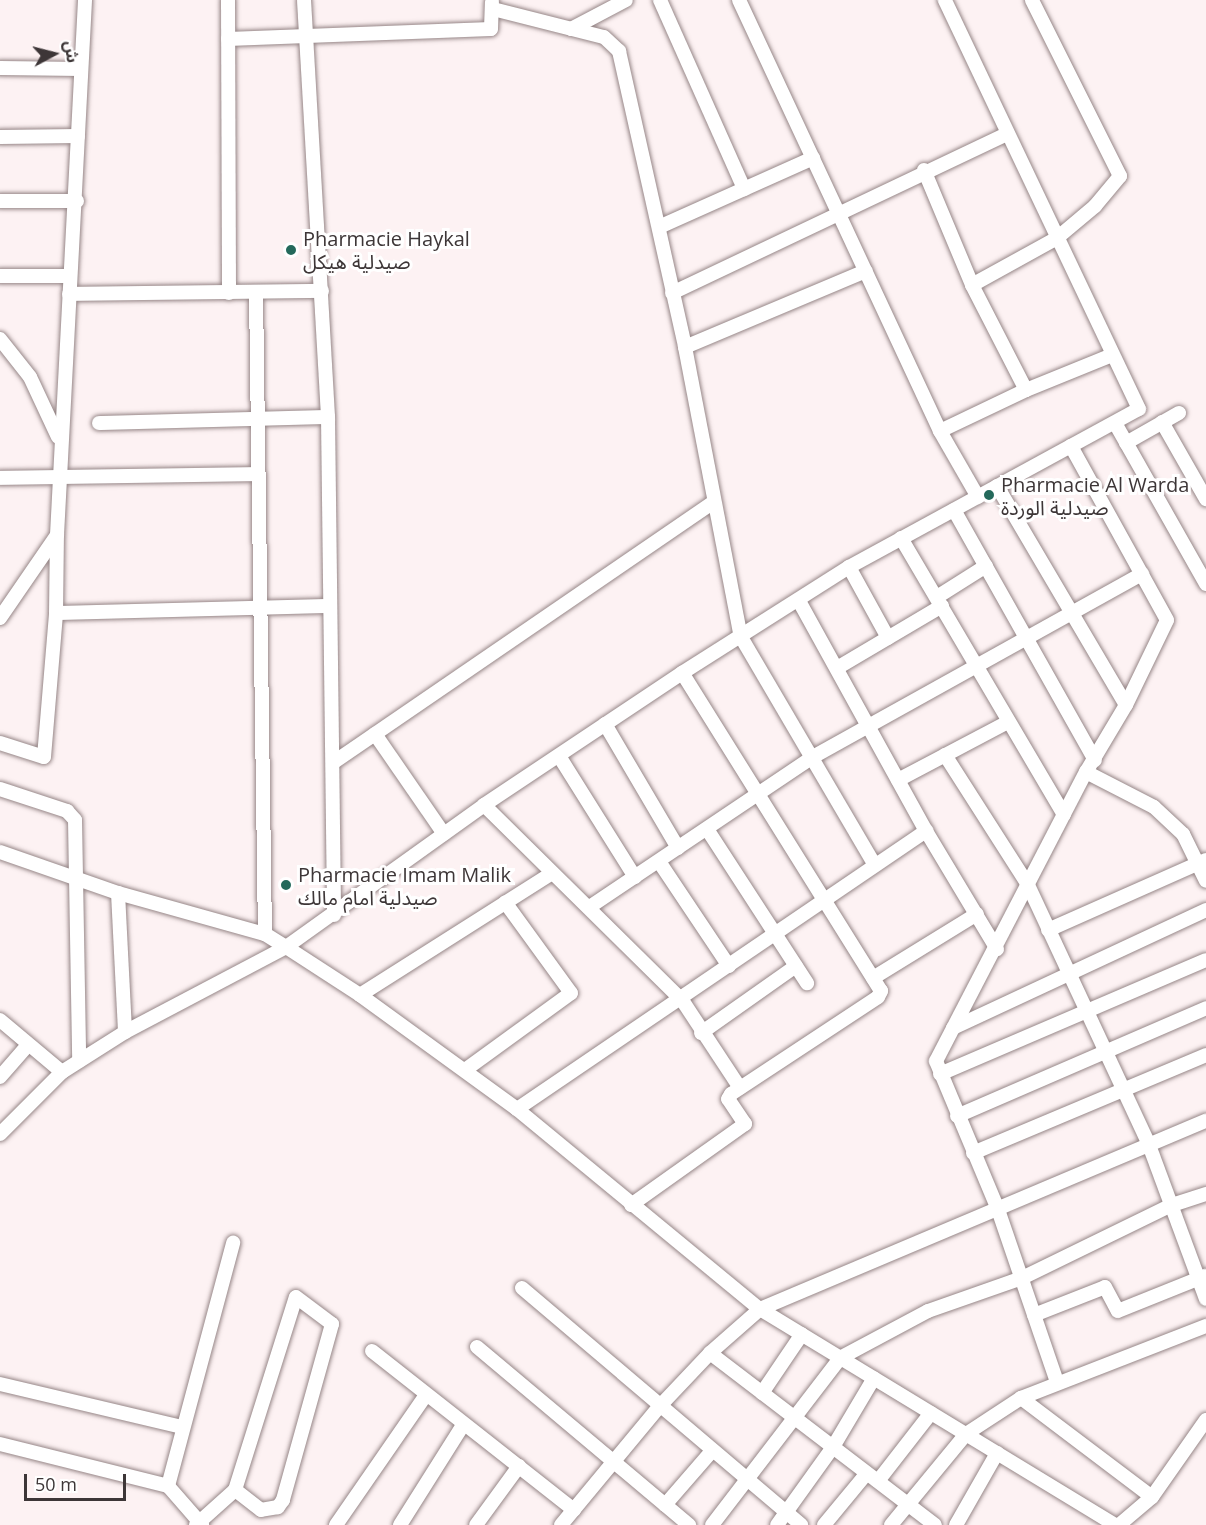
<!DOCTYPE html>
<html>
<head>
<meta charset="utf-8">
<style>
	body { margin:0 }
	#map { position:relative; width:1206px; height:1525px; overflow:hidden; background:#fdf2f3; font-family:"Open Sans","Noto Sans Arabic",sans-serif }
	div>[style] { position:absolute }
	.roads { filter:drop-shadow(0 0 2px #968687) drop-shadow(0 0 2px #968687) }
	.street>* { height:14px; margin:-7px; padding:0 7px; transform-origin:7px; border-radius:7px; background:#fff }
	.dots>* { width:16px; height:16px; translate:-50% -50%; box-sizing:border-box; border:3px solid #fff; border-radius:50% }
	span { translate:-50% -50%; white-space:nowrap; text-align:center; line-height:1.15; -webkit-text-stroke:6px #fff; paint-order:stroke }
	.poi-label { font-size:20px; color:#3d3637 }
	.left { translate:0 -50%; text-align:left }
	.north { position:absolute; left:24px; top:24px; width:60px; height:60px; -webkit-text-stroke:4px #fff; paint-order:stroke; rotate:83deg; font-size:16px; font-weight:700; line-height:24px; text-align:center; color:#3d3637 }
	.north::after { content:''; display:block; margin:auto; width:21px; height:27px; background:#3d3637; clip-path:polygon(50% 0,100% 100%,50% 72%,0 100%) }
	.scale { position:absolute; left:24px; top:1474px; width:102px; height:27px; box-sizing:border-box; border:3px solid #3d3637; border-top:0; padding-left:8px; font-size:18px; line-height:21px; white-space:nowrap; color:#3d3637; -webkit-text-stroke:4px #fff; paint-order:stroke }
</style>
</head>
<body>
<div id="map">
	<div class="roads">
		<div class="street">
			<i style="left:228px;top:0;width:293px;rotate:89.8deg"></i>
			<i style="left:304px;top:0;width:418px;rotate:86.7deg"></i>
			<i style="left:328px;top:417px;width:498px;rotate:89.3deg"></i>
			<i style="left:660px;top:0;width:207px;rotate:66deg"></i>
			<i style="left:739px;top:0;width:476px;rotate:65deg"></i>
			<i style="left:940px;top:431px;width:76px;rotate:60.1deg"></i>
			<i style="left:493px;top:9px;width:114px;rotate:14.2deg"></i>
			<i style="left:604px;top:37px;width:21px;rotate:43deg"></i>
			<i style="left:619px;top:51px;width:303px;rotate:77.4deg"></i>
			<i style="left:685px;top:347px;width:295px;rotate:79.1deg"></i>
			<i style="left:741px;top:637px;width:264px;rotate:59.6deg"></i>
			<i style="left:571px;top:29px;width:62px;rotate:-27.8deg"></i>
			<i style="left:228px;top:39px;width:263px;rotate:-2.2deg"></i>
			<i style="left:491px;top:29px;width:27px;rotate:-88deg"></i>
			<i style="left:0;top:68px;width:81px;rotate:0.7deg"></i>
			<i style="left:0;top:137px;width:78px;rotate:-0.7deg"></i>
			<i style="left:924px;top:170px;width:125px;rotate:67.3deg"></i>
			<i style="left:972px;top:285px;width:118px;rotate:62.8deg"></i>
			<i style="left:0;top:201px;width:77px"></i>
			<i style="left:659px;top:227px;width:169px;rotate:-24.1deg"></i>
			<i style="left:0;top:276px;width:70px"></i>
			<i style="left:972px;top:285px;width:97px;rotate:-28.9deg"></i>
			<i style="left:1057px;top:238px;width:50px;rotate:-40.1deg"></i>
			<i style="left:1095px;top:206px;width:39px;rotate:-50deg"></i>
			<i style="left:1120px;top:176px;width:197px;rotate:-116.6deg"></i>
			<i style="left:256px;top:292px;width:642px;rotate:89.2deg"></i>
			<i style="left:672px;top:293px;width:371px;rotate:-25.4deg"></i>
			<i style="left:69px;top:294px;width:253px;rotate:-0.7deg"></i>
			<i style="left:0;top:339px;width:48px;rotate:51.7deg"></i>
			<i style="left:30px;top:377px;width:66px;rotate:65deg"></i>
			<i style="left:685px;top:347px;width:196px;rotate:-22.8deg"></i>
			<i style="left:1162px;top:422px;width:89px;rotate:60.3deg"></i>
			<i style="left:99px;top:423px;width:229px;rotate:-1.5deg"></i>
			<i style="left:1115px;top:423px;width:185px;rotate:60.5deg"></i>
			<i style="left:940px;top:431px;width:95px;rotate:-25.5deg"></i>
			<i style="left:1026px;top:390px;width:93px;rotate:-22.1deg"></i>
			<i style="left:1126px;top:443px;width:61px;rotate:-29.5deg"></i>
			<i style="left:0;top:478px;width:255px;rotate:-0.9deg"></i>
			<i style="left:997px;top:486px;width:254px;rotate:59.5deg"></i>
			<i style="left:954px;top:510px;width:287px;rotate:60.6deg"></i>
			<i style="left:901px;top:538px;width:321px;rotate:59.5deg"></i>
			<i style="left:849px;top:567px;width:81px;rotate:61.2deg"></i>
			<i style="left:937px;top:597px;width:58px;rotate:-32.3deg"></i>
			<i style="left:799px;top:601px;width:263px;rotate:61.1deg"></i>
			<i style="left:926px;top:831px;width:138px;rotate:59deg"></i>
			<i style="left:56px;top:613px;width:272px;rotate:-1.5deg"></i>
			<i style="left:0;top:618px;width:101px;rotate:-55.5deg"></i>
			<i style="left:57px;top:535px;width:536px;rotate:-87deg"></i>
			<i style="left:837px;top:668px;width:122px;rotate:-30.6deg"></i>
			<i style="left:605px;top:724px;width:144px;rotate:59.5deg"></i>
			<i style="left:375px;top:734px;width:121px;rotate:55.4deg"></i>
			<i style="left:0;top:743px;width:46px;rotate:17.7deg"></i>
			<i style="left:44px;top:757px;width:144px;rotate:-85.2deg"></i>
			<i style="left:56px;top:613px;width:77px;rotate:-89.3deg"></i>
			<i style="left:945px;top:755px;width:154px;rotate:57.4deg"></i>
			<i style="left:1028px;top:885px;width:287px;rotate:65deg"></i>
			<i style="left:1149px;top:1145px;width:164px;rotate:69.7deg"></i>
			<i style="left:559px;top:756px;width:143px;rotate:57.9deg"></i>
			<i style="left:334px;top:762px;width:458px;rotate:-34.4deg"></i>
			<i style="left:1086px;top:772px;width:76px;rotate:27.2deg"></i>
			<i style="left:1154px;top:807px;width:40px;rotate:43deg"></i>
			<i style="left:1183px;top:834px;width:52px;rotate:63.9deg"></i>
			<i style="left:898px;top:780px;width:124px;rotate:-27.8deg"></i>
			<i style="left:0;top:789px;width:71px;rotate:18.2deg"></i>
			<i style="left:67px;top:811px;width:12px;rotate:48deg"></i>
			<i style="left:75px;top:820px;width:241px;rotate:89deg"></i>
			<i style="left:484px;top:805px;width:278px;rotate:44.6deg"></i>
			<i style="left:682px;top:1000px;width:105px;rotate:56.6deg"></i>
			<i style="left:707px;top:829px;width:184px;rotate:57deg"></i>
			<i style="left:0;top:852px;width:125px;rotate:19.2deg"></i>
			<i style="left:118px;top:893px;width:153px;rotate:15.6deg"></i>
			<i style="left:265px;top:934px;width:25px;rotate:32deg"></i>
			<i style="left:286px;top:947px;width:88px;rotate:33deg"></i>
			<i style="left:360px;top:995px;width:194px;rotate:36deg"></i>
			<i style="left:517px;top:1109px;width:315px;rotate:39.5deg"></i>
			<i style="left:760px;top:1309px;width:416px;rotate:31.3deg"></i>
			<i style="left:660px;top:863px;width:124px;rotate:56.2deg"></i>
			<i style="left:118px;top:893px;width:139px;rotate:87.1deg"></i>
			<i style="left:591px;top:906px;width:265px;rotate:-33.9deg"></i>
			<i style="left:811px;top:758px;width:379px;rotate:-29.1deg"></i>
			<i style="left:1048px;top:930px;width:173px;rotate:-23.9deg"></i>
			<i style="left:873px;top:978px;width:122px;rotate:-31.6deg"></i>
			<i style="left:360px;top:995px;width:226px;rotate:-32.4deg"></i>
			<i style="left:0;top:1020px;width:81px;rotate:40deg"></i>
			<i style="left:953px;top:1028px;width:279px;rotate:-25deg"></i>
			<i style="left:701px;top:1033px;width:116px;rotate:-35.2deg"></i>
			<i style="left:465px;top:1070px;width:131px;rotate:-36deg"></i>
			<i style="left:571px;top:993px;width:112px;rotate:-126deg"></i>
			<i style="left:940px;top:1074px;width:289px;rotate:-23.2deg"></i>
			<i style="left:0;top:1077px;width:41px;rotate:-48.9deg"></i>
			<i style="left:517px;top:1109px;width:495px;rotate:-34.2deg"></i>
			<i style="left:957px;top:1116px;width:271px;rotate:-23.4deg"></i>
			<i style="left:0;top:1134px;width:88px;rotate:-45deg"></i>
			<i style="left:62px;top:1072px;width:75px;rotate:-32.4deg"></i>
			<i style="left:125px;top:1032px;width:182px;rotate:-27.8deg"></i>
			<i style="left:286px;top:947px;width:244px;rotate:-35.6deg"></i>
			<i style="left:484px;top:805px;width:238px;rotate:-33.7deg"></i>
			<i style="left:682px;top:673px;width:198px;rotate:-32.4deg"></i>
			<i style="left:849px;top:567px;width:330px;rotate:-28.6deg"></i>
			<i style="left:1139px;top:409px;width:453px;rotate:-115.4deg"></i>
			<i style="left:973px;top:1153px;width:253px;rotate:-22.8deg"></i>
			<i style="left:631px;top:1205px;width:140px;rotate:-35.4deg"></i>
			<i style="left:745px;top:1124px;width:30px;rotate:-124deg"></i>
			<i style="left:728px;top:1099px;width:6px;rotate:-59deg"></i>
			<i style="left:731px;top:1094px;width:176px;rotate:-33.4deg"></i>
			<i style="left:878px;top:997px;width:7px;rotate:-63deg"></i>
			<i style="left:881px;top:991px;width:375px;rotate:-122deg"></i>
			<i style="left:522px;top:1288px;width:366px;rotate:40.3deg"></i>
			<i style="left:1034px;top:1315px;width:76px;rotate:-21.5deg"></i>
			<i style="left:1105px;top:1287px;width:27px;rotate:62deg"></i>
			<i style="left:1118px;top:1311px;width:94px;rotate:-21.9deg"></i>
			<i style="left:477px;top:1347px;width:277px;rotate:40deg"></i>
			<i style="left:372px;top:1351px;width:257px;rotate:38.2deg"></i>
			<i style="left:710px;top:1353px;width:283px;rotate:37.4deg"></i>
			<i style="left:1057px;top:1382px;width:185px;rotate:-108.9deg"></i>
			<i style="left:997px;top:1207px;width:158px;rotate:-112.7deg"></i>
			<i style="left:936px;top:1061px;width:326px;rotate:-62.6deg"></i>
			<i style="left:1086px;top:772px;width:78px;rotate:-59.2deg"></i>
			<i style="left:1126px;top:705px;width:94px;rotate:-64.2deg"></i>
			<i style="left:1167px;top:620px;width:199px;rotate:-118.9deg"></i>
			<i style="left:0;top:1384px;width:187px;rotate:13.3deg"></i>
			<i style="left:762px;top:1393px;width:71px;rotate:-55.9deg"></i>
			<i style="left:1021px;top:1398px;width:164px;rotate:37.1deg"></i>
			<i style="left:0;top:1444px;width:173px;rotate:14deg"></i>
			<i style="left:168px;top:1486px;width:52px;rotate:48.9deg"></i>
			<i style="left:878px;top:1481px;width:86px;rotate:-52.1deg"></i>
			<i style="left:168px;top:1486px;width:252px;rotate:-75deg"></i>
			<i style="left:665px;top:1505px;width:70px;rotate:-49deg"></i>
			<i style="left:196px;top:1525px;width:52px;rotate:-41.9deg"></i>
			<i style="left:235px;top:1490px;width:202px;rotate:-72.5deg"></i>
			<i style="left:296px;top:1297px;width:45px;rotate:36.9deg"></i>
			<i style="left:332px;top:1324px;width:183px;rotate:105.6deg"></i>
			<i style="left:283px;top:1500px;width:9px;rotate:126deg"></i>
			<i style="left:278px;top:1507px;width:17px;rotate:170deg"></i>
			<i style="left:261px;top:1510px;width:33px;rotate:-142deg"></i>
			<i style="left:336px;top:1525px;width:158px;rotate:-55.3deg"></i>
			<i style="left:400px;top:1525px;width:118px;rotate:-57.8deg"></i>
			<i style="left:476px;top:1525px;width:73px;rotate:-53.9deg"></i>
			<i style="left:561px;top:1525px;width:153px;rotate:-50.3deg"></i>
			<i style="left:659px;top:1407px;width:74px;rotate:-46.6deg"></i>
			<i style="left:710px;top:1353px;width:67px;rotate:-41.3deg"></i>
			<i style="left:760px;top:1309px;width:484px;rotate:-22.9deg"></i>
			<i style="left:712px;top:1525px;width:210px;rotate:-52.5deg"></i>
			<i style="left:840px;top:1358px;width:100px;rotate:-28.1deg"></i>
			<i style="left:928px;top:1311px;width:100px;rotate:-19.3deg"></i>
			<i style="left:1022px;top:1278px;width:167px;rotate:-26deg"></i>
			<i style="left:1172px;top:1205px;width:36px;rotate:-18deg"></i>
			<i style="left:777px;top:1525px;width:96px;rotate:-54.3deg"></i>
			<i style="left:833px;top:1447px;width:80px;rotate:-59.3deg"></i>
			<i style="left:824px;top:1525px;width:67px;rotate:-50.4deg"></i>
			<i style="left:891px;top:1525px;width:118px;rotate:-50.5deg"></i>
			<i style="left:966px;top:1434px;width:66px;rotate:-33.2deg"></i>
			<i style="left:1021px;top:1398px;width:199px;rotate:-21.3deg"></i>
			<i style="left:956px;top:1525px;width:83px;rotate:-60.3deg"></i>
			<i style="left:1119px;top:1525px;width:43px;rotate:-40.3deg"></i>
			<i style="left:1152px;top:1497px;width:94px;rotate:-55deg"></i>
		</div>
	</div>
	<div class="dots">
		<i style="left:291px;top:250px;background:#24695b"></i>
		<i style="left:989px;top:495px;background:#24695b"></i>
		<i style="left:286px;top:885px;background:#24695b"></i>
	</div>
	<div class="poi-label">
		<span class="left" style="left:303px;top:250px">Pharmacie Haykal<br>صيدلية هيكل</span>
		<span class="left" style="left:1001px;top:496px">Pharmacie Al Warda<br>صيدلية الوردة</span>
		<span class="left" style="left:298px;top:886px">Pharmacie Imam Malik<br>صيدلية امام مالك</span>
	</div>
	<div class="north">ش</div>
	<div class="scale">50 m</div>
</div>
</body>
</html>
